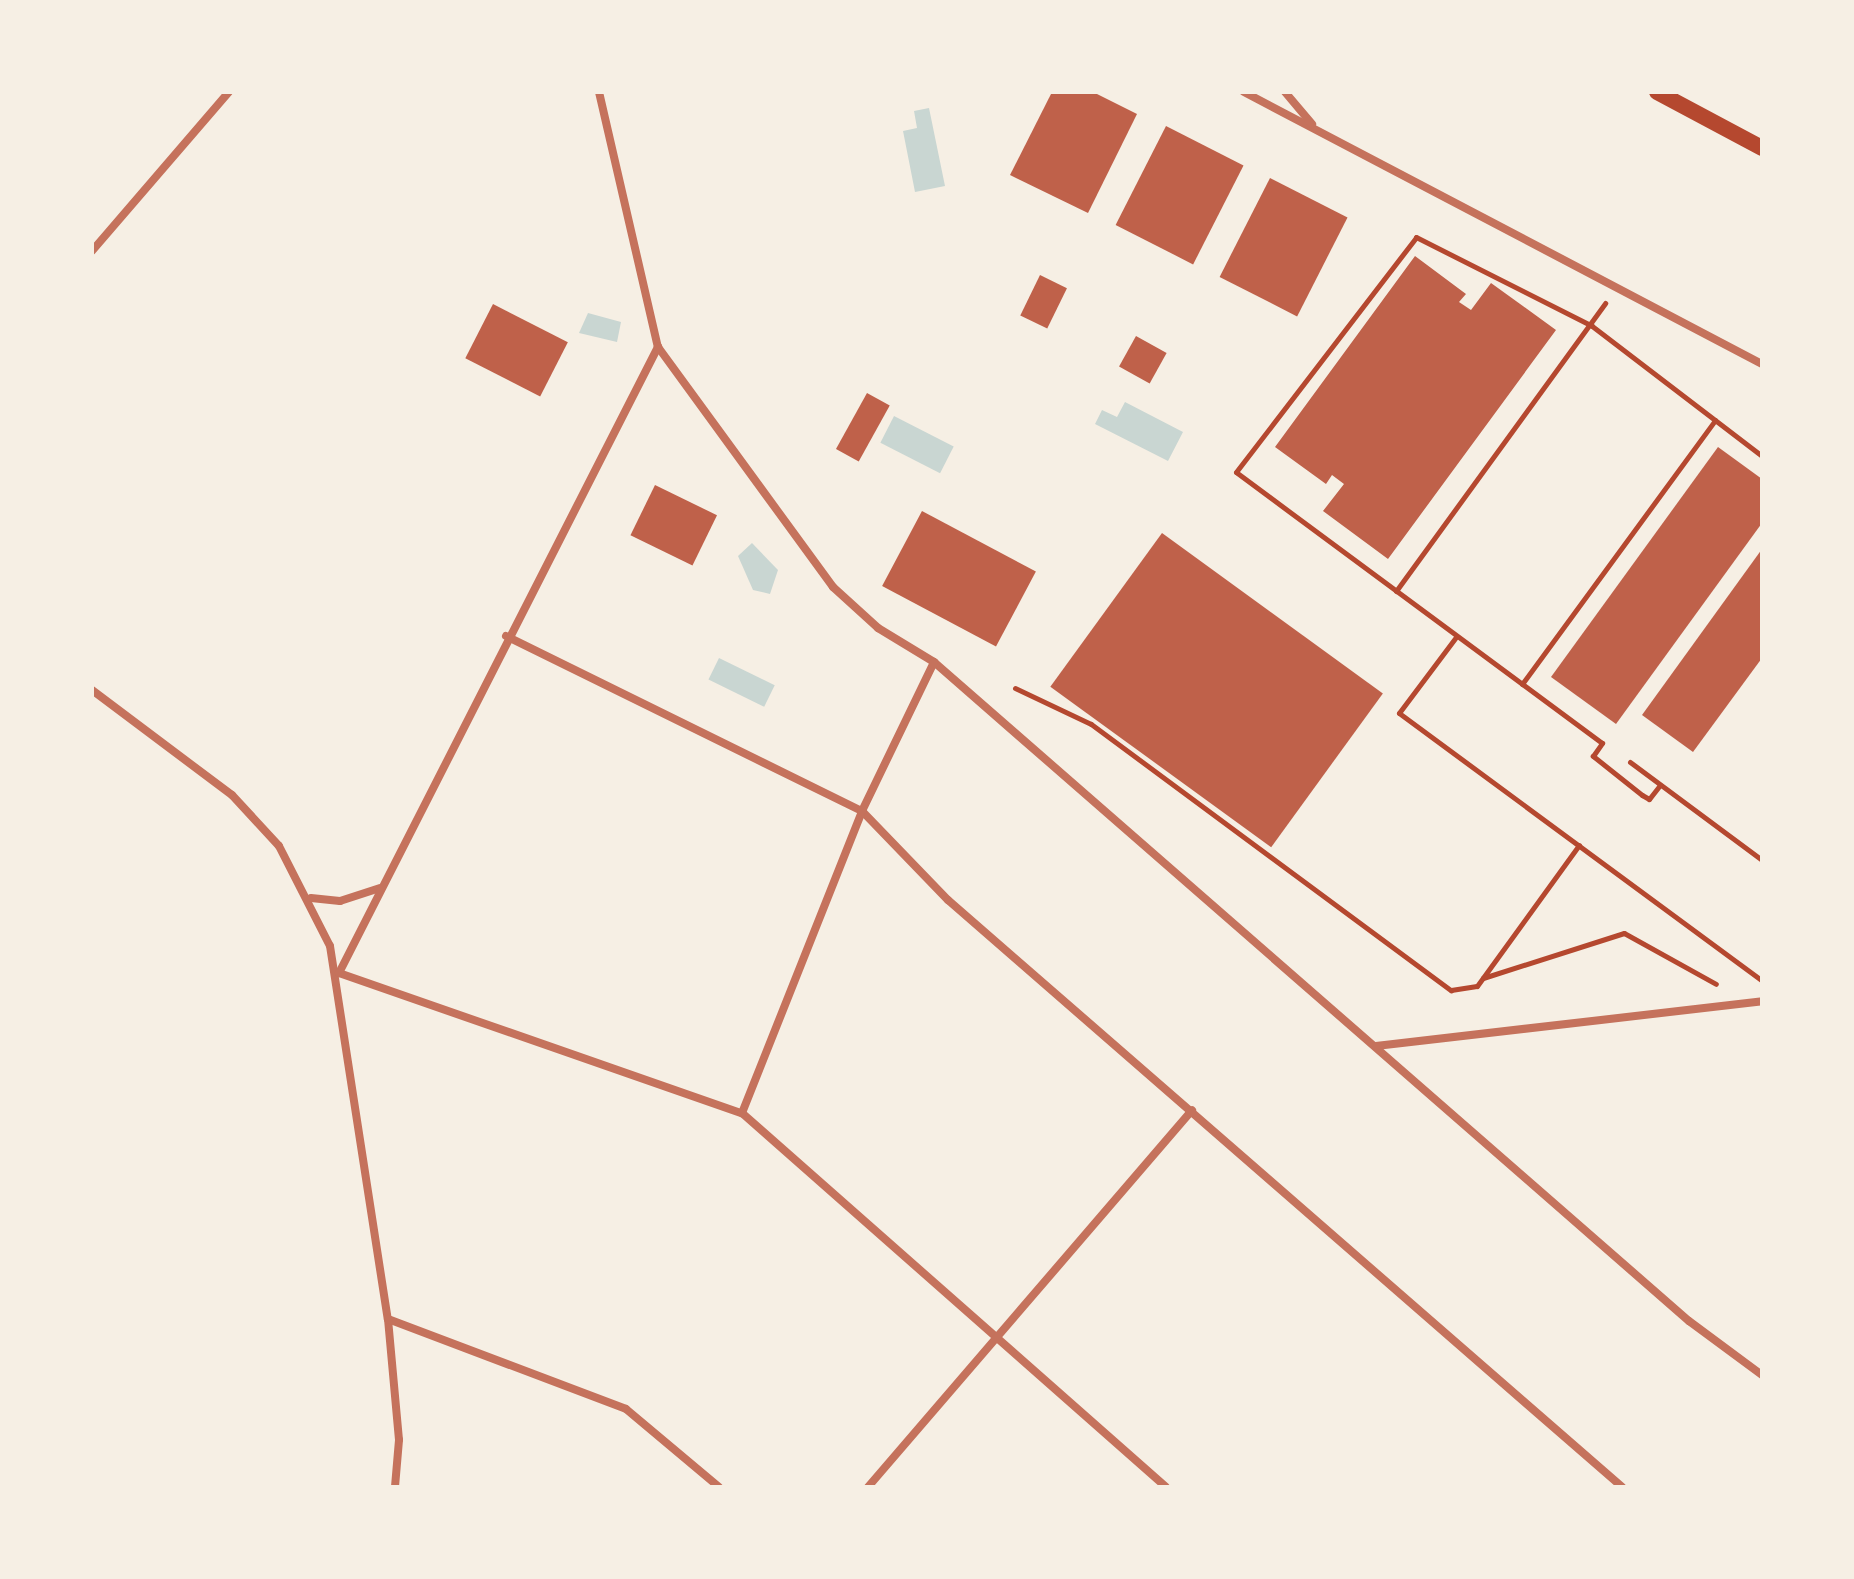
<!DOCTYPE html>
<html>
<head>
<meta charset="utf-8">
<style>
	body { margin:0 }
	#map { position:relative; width:1854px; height:1579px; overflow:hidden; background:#f6efe4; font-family:"Open Sans",sans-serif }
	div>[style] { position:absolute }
	.water>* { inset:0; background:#c9d6d2; transform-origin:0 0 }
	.building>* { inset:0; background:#bf614a; transform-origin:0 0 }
	.path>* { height:5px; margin:-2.5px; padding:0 2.5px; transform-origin:2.5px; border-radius:2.5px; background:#b5482f }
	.minor>* { height:8px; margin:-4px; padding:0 4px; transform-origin:4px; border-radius:4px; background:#c5725c }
	.secondary>* { height:16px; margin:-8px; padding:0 8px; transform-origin:8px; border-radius:8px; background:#b5482f }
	span { translate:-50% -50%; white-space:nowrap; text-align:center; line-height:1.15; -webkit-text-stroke:6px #f6efe4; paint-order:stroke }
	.frame { position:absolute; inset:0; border:94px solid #f6efe4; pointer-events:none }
</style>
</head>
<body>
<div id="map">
	<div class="water">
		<i style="clip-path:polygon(929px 108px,945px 186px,915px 192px,903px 131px,917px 128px,914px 111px)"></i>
		<i style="clip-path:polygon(588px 313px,621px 322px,617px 342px,579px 333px)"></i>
		<i style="clip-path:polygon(1125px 402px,1183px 432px,1168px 461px,1095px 424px,1102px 410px,1117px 417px)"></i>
		<i style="left:894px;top:416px;width:67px;height:30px;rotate:27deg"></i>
		<i style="clip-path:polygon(752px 543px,778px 570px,770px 594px,753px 590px,738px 556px)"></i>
		<i style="left:719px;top:658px;width:62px;height:24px;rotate:26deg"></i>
	</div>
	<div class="building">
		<i style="clip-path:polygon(1052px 92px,1093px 92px,1137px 114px,1088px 213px,1010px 175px)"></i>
		<i style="left:1166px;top:126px;width:87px;height:111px;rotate:27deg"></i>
		<i style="left:1270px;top:178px;width:87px;height:111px;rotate:27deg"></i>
		<i style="clip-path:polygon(1415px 256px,1466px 294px,1459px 302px,1471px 310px,1491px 283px,1556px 330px,1388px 559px,1323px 511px,1344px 484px,1332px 475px,1326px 484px,1275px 447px)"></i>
		<i style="left:1040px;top:275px;width:30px;height:45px;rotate:26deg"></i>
		<i style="left:493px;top:304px;width:84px;height:61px;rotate:27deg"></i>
		<i style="left:1136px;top:336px;width:35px;height:35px;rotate:29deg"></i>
		<i style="left:867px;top:393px;width:26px;height:64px;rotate:29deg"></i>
		<i style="clip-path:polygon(1718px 447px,1762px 479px,1762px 523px,1616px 724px,1551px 677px)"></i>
		<i style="left:655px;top:485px;width:69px;height:56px;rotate:26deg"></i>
		<i style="left:922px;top:511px;width:129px;height:85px;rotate:28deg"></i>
		<i style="left:1162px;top:533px;width:273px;height:190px;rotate:36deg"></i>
		<i style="clip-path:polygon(1762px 549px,1762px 658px,1693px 752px,1642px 715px)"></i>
	</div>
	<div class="path">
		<i style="left:1396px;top:591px;width:356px;rotate:-54deg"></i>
		<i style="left:1456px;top:637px;width:95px;rotate:126.9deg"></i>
		<i style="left:1399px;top:713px;width:450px;rotate:36.4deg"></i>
		<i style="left:1522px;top:684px;width:327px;rotate:-53.8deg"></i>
		<i style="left:1015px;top:688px;width:84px;rotate:25.3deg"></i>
		<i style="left:1091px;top:724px;width:448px;rotate:36.5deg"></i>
		<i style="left:1451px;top:990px;width:26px;rotate:-9deg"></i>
		<i style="left:1477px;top:986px;width:174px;rotate:-54.1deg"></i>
		<i style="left:1630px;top:762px;width:164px;rotate:36.6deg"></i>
		<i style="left:1660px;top:785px;width:18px;rotate:128deg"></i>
		<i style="left:1649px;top:799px;width:8px;rotate:-150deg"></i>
		<i style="left:1642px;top:795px;width:63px;rotate:-141.5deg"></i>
		<i style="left:1593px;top:756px;width:16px;rotate:-55deg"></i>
		<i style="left:1602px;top:743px;width:455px;rotate:-143.5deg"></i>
		<i style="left:1236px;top:472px;width:296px;rotate:-52.5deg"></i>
		<i style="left:1416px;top:237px;width:197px;rotate:26.8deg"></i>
		<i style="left:1592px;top:326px;width:214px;rotate:37.4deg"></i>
		<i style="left:1483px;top:978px;width:148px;rotate:-17.7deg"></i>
		<i style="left:1624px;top:933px;width:105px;rotate:29deg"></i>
	</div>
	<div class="minor">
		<i style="left:599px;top:92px;width:262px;rotate:77deg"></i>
		<i style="left:658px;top:347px;width:297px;rotate:53.9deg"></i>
		<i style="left:833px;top:587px;width:61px;rotate:42.3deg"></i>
		<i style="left:878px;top:628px;width:66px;rotate:31.3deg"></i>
		<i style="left:934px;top:662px;width:1002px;rotate:41.12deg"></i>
		<i style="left:1689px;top:1321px;width:91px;rotate:36.5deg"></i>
		<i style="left:1244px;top:92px;width:585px;rotate:27.7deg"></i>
		<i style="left:1285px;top:92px;width:42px;rotate:49.8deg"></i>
		<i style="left:92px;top:251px;width:210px;rotate:-49.3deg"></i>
		<i style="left:506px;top:636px;width:397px;rotate:26.2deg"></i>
		<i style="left:862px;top:811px;width:124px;rotate:46deg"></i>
		<i style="left:948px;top:900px;width:894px;rotate:41.05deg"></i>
		<i style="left:92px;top:690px;width:175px;rotate:36.9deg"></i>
		<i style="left:232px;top:795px;width:69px;rotate:47.3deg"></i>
		<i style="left:279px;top:846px;width:112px;rotate:63deg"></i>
		<i style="left:330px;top:946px;width:377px;rotate:81.2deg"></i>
		<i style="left:388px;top:1319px;width:121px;rotate:84.8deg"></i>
		<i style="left:399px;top:1440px;width:47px;rotate:94.9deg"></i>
		<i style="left:311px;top:898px;width:29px;rotate:6deg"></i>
		<i style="left:340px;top:901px;width:42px;rotate:-18deg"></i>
		<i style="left:339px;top:973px;width:427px;rotate:19.2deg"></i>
		<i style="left:742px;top:1113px;width:565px;rotate:41.41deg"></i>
		<i style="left:339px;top:973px;width:703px;rotate:-63deg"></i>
		<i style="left:1376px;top:1046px;width:389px;rotate:-6.6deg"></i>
		<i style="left:742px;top:1113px;width:325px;rotate:-68.3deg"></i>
		<i style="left:862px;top:811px;width:165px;rotate:-64.2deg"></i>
		<i style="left:388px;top:1319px;width:254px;rotate:20.7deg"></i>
		<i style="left:626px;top:1409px;width:121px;rotate:40deg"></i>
		<i style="left:868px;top:1487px;width:497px;rotate:-49.3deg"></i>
	</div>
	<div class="secondary">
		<i style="left:1657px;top:92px;width:119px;rotate:28.1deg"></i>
	</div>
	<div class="frame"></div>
</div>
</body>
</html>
